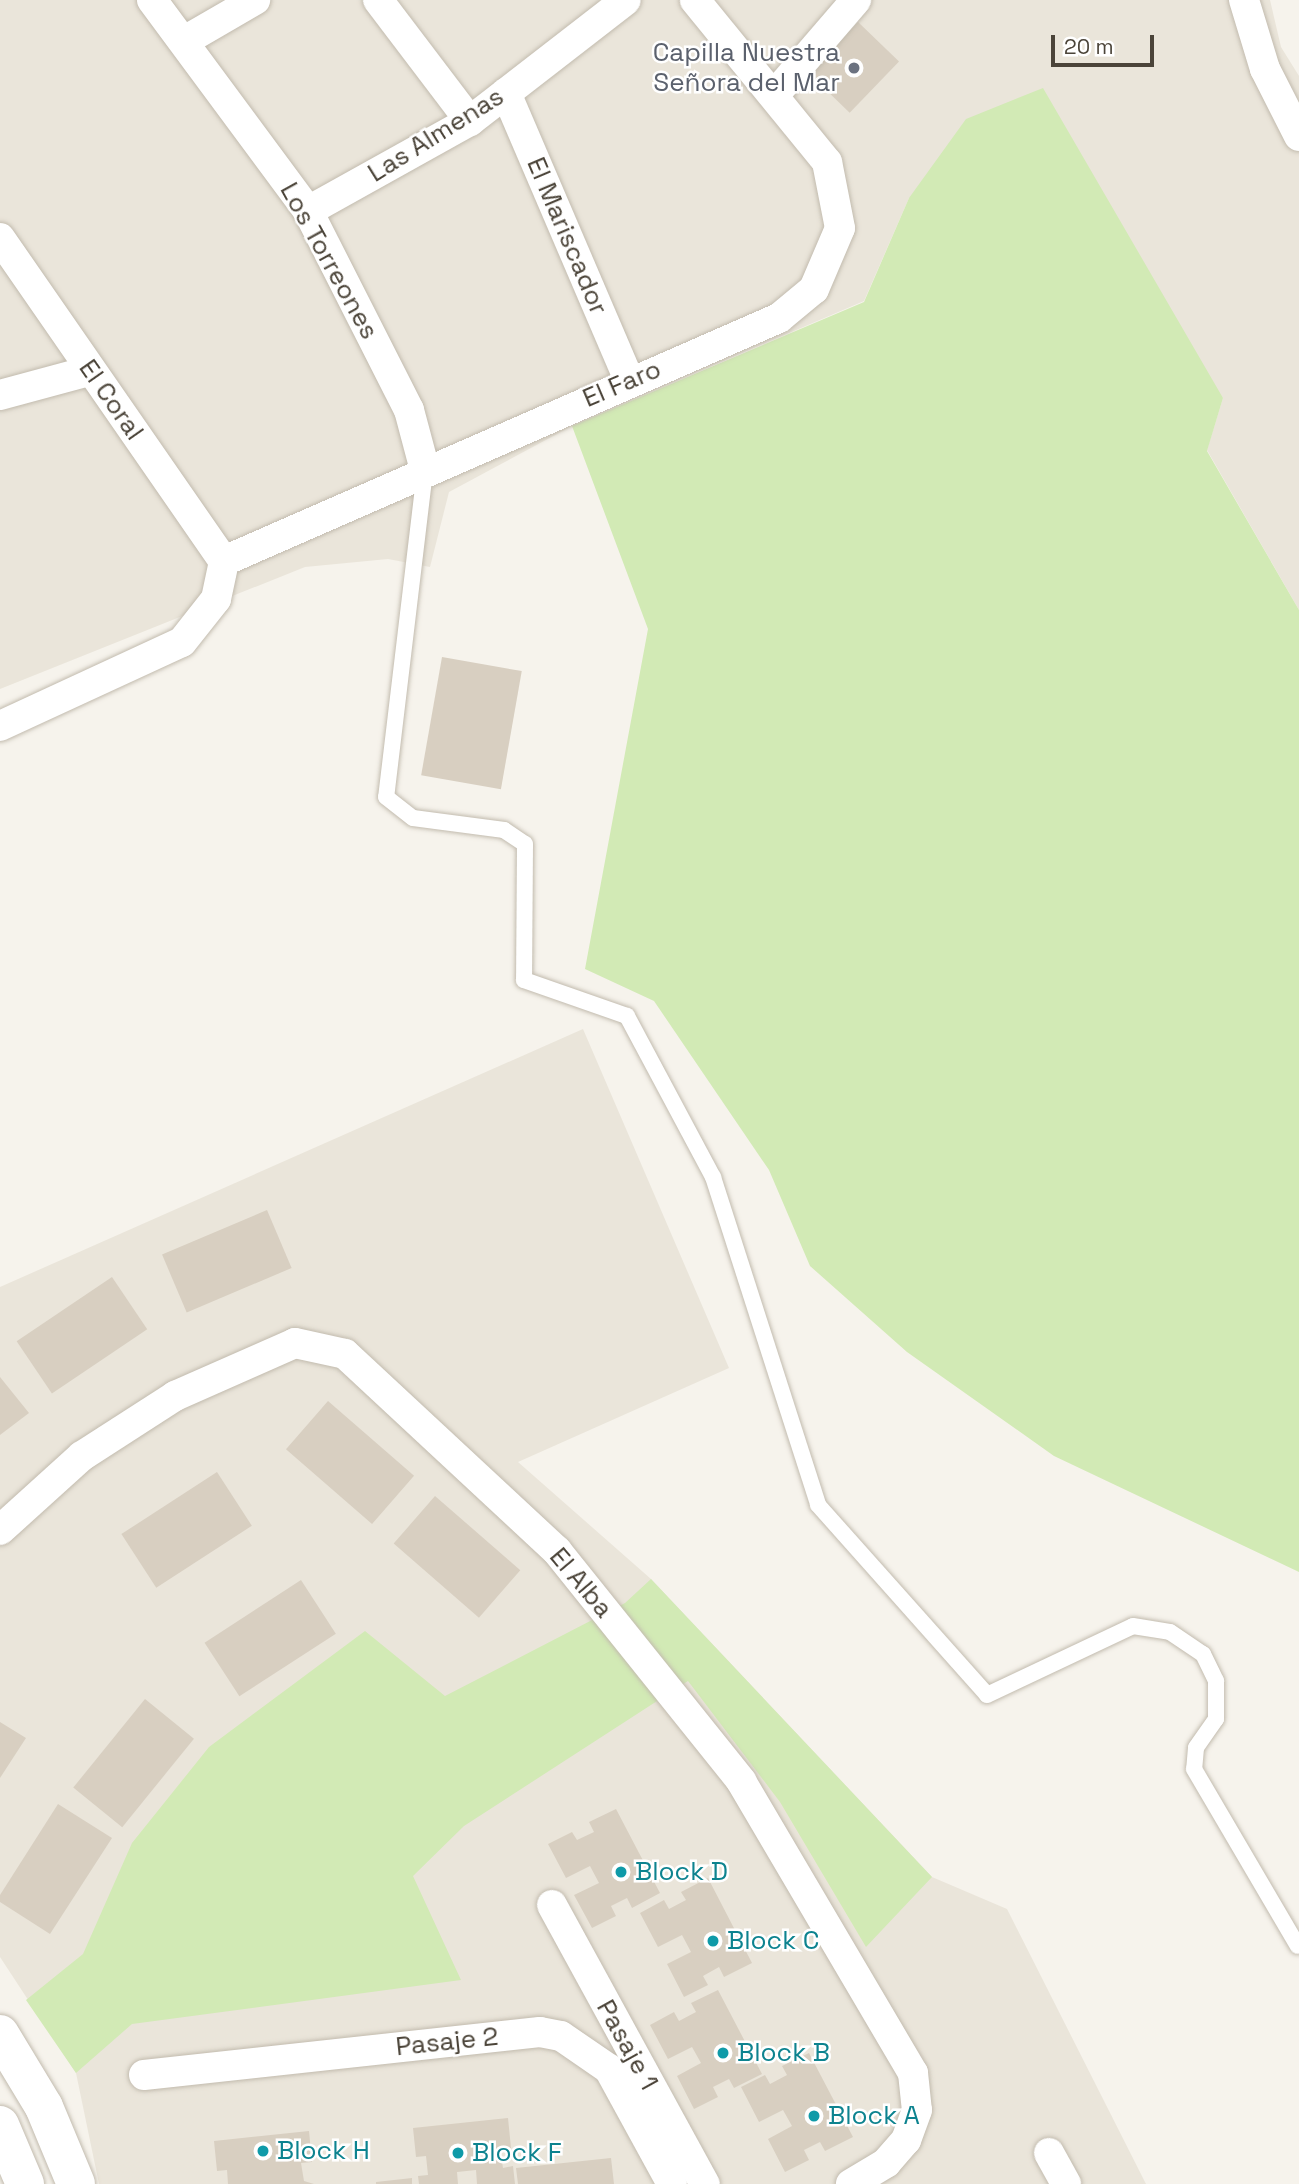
<!DOCTYPE html>
<html>
<head>
<meta charset="utf-8">
<style>
	body { margin:0 }
	#map { position:relative; width:1299px; height:2184px; overflow:hidden; background:#f6f3ec; font-family:"Space Grotesk",sans-serif }
	div>[style] { position:absolute }
	.residential>* { inset:0; background:#eae5da }
	.green>* { inset:0; background:#d2eab5 }
	.building>* { inset:0; background:#d8cfc1; transform-origin:0 0 }
	.roads { filter:drop-shadow(0 0 2px #c2bbae) drop-shadow(0 0 2px #c2bbae) }
	.service>* { height:16px; margin:-8px; padding:0 8px; transform-origin:8px; border-radius:8px; background:#fff }
	.minor>* { height:30px; margin:-15px; padding:0 15px; transform-origin:15px; border-radius:15px; background:#fff }
	.tertiary>* { height:38px; margin:-19px; padding:0 19px; transform-origin:19px; border-radius:19px; background:#fff }
	.dots>* { width:19px; height:19px; translate:-50% -50%; box-sizing:border-box; border:4px solid #fff; border-radius:50% }
	span { translate:-50% -50%; white-space:nowrap; text-align:center; line-height:1.15; -webkit-text-stroke:5px #fff; paint-order:stroke }
	.worship-label { font-size:26px; color:#5b616d }
	.right { translate:-100% -50%; text-align:right }
	.street-label { font-size:26px; color:#4b4439 }
	.culture-label { font-size:26px; color:#0d838f }
	.left { translate:0 -50%; text-align:left }
	.scale { position:absolute; left:1051px; top:35px; width:103px; height:32px; box-sizing:border-box; border:4px solid #4b4439; border-top:0; padding-left:9px; font-size:21px; line-height:24px; white-space:nowrap; color:#4b4439; -webkit-text-stroke:5px #fff; paint-order:stroke }
</style>
</head>
<body>
<div id="map">
	<div class="residential">
		<i style="clip-path:polygon(0 0,1270px 0,1281px 47px,1299px 76px,1299px 610px,1207px 450px,1223px 398px,909px 198px,864px 301px,572px 426px,449px 492px,430px 567px,388px 559px,305px 567px,0 689px)"></i>
		<i style="clip-path:polygon(583px 1029px,729px 1368px,518px 1462px,651px 1579px,932px 1877px,1007px 1909px,1146px 2184px,99px 2184px,76px 2073px,0 1957px,0 1287px)"></i>
	</div>
	<div class="green">
		<i style="clip-path:polygon(1043px 88px,1223px 398px,1207px 451px,1299px 610px,1299px 1572px,1054px 1456px,907px 1352px,810px 1266px,769px 1170px,654px 1001px,585px 969px,648px 629px,572px 426px,864px 302px,909px 198px,966px 119px)"></i>
		<i style="clip-path:polygon(651px 1579px,932px 1877px,866px 1947px,780px 1802px,688px 1681px,464px 1826px,413px 1876px,461px 1980px,132px 2024px,76px 2073px,26px 2000px,83px 1954px,132px 1843px,209px 1747px,365px 1631px,445px 1696px,625px 1603px)"></i>
	</div>
	<div class="building">
		<i style="left:858px;top:22px;width:57px;height:71px;rotate:44deg"></i>
		<i style="left:442px;top:657px;width:81px;height:120px;rotate:10deg"></i>
		<i style="left:267px;top:1210px;width:63px;height:114px;rotate:67deg"></i>
		<i style="left:112px;top:1277px;width:63px;height:115px;rotate:56deg"></i>
		<i style="clip-path:polygon(0 1377px,29px 1413px,0 1435px)"></i>
		<i style="left:328px;top:1401px;width:114px;height:64px;rotate:41deg"></i>
		<i style="left:217px;top:1472px;width:64px;height:114px;rotate:57deg"></i>
		<i style="left:435px;top:1496px;width:113px;height:63px;rotate:41deg"></i>
		<i style="left:301px;top:1580px;width:64px;height:115px;rotate:57deg"></i>
		<i style="left:145px;top:1699px;width:63px;height:114px;rotate:39deg"></i>
		<i style="clip-path:polygon(0 1722px,26px 1738px,0 1778px)"></i>
		<i style="clip-path:polygon(58px 1804px,112px 1838px,50px 1934px,0 1902px,0 1895px)"></i>
		<i style="clip-path:polygon(616px 1809px,660px 1893px,632px 1908px,627px 1898px,611px 1906px,616px 1916px,592px 1928px,574px 1895px,599px 1883px,590px 1866px,566px 1878px,548px 1844px,572px 1832px,577px 1840px,594px 1832px,589px 1822px)"></i>
		<i style="clip-path:polygon(708px 1878px,752px 1963px,724px 1977px,719px 1967px,703px 1976px,708px 1985px,684px 1997px,667px 1964px,691px 1952px,682px 1935px,658px 1947px,640px 1913px,664px 1900px,669px 1909px,686px 1900px,681px 1892px)"></i>
		<i style="clip-path:polygon(718px 1990px,762px 2074px,734px 2088px,729px 2079px,713px 2087px,718px 2097px,694px 2109px,677px 2076px,701px 2063px,692px 2047px,668px 2059px,650px 2025px,674px 2012px,679px 2021px,696px 2012px,691px 2003px)"></i>
		<i style="clip-path:polygon(809px 2053px,853px 2137px,825px 2151px,820px 2142px,804px 2150px,809px 2160px,785px 2172px,768px 2139px,792px 2126px,783px 2110px,759px 2122px,741px 2087px,765px 2075px,770px 2084px,787px 2075px,782px 2066px)"></i>
		<i style="clip-path:polygon(508px 2118px,511px 2148px,500px 2150px,503px 2168px,513px 2166px,515px 2184px,477px 2184px,476px 2170px,457px 2172px,458px 2184px,419px 2184px,418px 2176px,428px 2175px,426px 2156px,416px 2157px,413px 2128px)"></i>
		<i style="clip-path:polygon(309px 2131px,312px 2162px,301px 2163px,304px 2181px,314px 2184px,228px 2184px,227px 2170px,217px 2171px,214px 2141px)"></i>
		<i style="clip-path:polygon(611px 2158px,614px 2184px,518px 2184px,516px 2168px)"></i>
		<i style="clip-path:polygon(412px 2178px,412px 2184px,376px 2184px,376px 2182px)"></i>
	</div>
	<div class="roads">
		<div class="service">
			<i style="left:425px;top:471px;width:328px;rotate:96.8deg"></i>
			<i style="left:386px;top:797px;width:34px;rotate:38deg"></i>
			<i style="left:413px;top:818px;width:92px;rotate:7.5deg"></i>
			<i style="left:504px;top:830px;width:25px;rotate:34deg"></i>
			<i style="left:525px;top:844px;width:136px;rotate:90.4deg"></i>
			<i style="left:524px;top:980px;width:109px;rotate:19.3deg"></i>
			<i style="left:627px;top:1016px;width:183px;rotate:61.9deg"></i>
			<i style="left:713px;top:1177px;width:344px;rotate:72.2deg"></i>
			<i style="left:818px;top:1505px;width:254px;rotate:48.3deg"></i>
			<i style="left:987px;top:1695px;width:161px;rotate:-25.3deg"></i>
			<i style="left:1133px;top:1626px;width:37px;rotate:9deg"></i>
			<i style="left:1170px;top:1632px;width:40px;rotate:34deg"></i>
			<i style="left:1203px;top:1654px;width:30px;rotate:64deg"></i>
			<i style="left:1216px;top:1681px;width:38px;rotate:90deg"></i>
			<i style="left:1216px;top:1719px;width:35px;rotate:125deg"></i>
			<i style="left:1196px;top:1748px;width:21px;rotate:95deg"></i>
			<i style="left:1194px;top:1769px;width:205px;rotate:59.6deg"></i>
		</div>
		<div class="minor">
			<i style="left:152px;top:0;width:262px;rotate:53.5deg"></i>
			<i style="left:308px;top:211px;width:223px;rotate:63.1deg"></i>
			<i style="left:409px;top:410px;width:62px;rotate:75.1deg"></i>
			<i style="left:378px;top:0;width:152px;rotate:52.8deg"></i>
			<i style="left:1244px;top:0;width:72px;rotate:73.1deg"></i>
			<i style="left:1265px;top:69px;width:75px;rotate:63.1deg"></i>
			<i style="left:186px;top:40px;width:80px;rotate:-30.1deg"></i>
			<i style="left:506px;top:93px;width:312px;rotate:66.8deg"></i>
			<i style="left:776px;top:93px;width:123px;rotate:-49.3deg"></i>
			<i style="left:308px;top:211px;width:185px;rotate:-29.1deg"></i>
			<i style="left:470px;top:121px;width:197px;rotate:-37.8deg"></i>
			<i style="left:0;top:238px;width:393px;rotate:55.3deg"></i>
			<i style="left:0;top:395px;width:92px;rotate:-15.1deg"></i>
			<i style="left:224px;top:561px;width:606px;rotate:-23.65deg"></i>
			<i style="left:779px;top:318px;width:45px;rotate:-39.6deg"></i>
			<i style="left:814px;top:289px;width:66px;rotate:-66.9deg"></i>
			<i style="left:840px;top:228px;width:67px;rotate:-101.1deg"></i>
			<i style="left:827px;top:162px;width:209px;rotate:-129.2deg"></i>
			<i style="left:0;top:726px;width:200px;rotate:-24.8deg"></i>
			<i style="left:182px;top:642px;width:55px;rotate:-51.7deg"></i>
			<i style="left:216px;top:599px;width:39px;rotate:-78deg"></i>
			<i style="left:0;top:1530px;width:110px;rotate:-42.1deg"></i>
			<i style="left:82px;top:1456px;width:111px;rotate:-32.8deg"></i>
			<i style="left:175px;top:1396px;width:131px;rotate:-23.8deg"></i>
			<i style="left:295px;top:1343px;width:51px;rotate:12.4deg"></i>
			<i style="left:345px;top:1354px;width:289px;rotate:42.9deg"></i>
			<i style="left:557px;top:1551px;width:295px;rotate:51.3deg"></i>
			<i style="left:741px;top:1781px;width:339px;rotate:59.5deg"></i>
			<i style="left:913px;top:2073px;width:37px;rotate:84deg"></i>
			<i style="left:917px;top:2110px;width:32px;rotate:110deg"></i>
			<i style="left:906px;top:2140px;width:30px;rotate:131deg"></i>
			<i style="left:886px;top:2163px;width:41px;rotate:149deg"></i>
			<i style="left:552px;top:1905px;width:318px;rotate:61.3deg"></i>
			<i style="left:144px;top:2075px;width:398px;rotate:-6.2deg"></i>
			<i style="left:540px;top:2032px;width:21px;rotate:11deg"></i>
			<i style="left:561px;top:2036px;width:58px;rotate:34.5deg"></i>
			<i style="left:609px;top:2069px;width:131px;rotate:61.3deg"></i>
			<i style="left:1049px;top:2153px;width:35px;rotate:61deg"></i>
		</div>
		<div class="tertiary">
			<i style="left:0;top:2034px;width:85px;rotate:58.9deg"></i>
			<i style="left:44px;top:2107px;width:83px;rotate:67.4deg"></i>
			<i style="left:0;top:2125px;width:64px;rotate:67deg"></i>
		</div>
	</div>
	<div class="dots">
		<i style="left:854px;top:68px;background:#6b7280"></i>
		<i style="left:621px;top:1872px;background:#0f9aa8"></i>
		<i style="left:713px;top:1941px;background:#0f9aa8"></i>
		<i style="left:723px;top:2053px;background:#0f9aa8"></i>
		<i style="left:814px;top:2116px;background:#0f9aa8"></i>
		<i style="left:263px;top:2151px;background:#0f9aa8"></i>
		<i style="left:458px;top:2153px;background:#0f9aa8"></i>
	</div>
	<div class="worship-label">
		<span class="right" style="left:840px;top:68px">Capilla Nuestra<br>Señora del Mar</span>
	</div>
	<div class="street-label">
		<span style="left:436px;top:135px;rotate:-32deg">Las Almenas</span>
		<span style="left:567px;top:236px;rotate:67deg">El Mariscador</span>
		<span style="left:329px;top:261px;rotate:61deg">Los Torreones</span>
		<span style="left:622px;top:384px;rotate:-23deg">El Faro</span>
		<span style="left:111px;top:400px;rotate:55deg">El Coral</span>
		<span style="left:581px;top:1583px;rotate:50deg">El Alba</span>
		<span style="left:447px;top:2042px;rotate:-6deg">Pasaje 2</span>
		<span style="left:627px;top:2045px;rotate:61deg">Pasaje 1</span>
	</div>
	<div class="culture-label">
		<span class="left" style="left:635px;top:1872px">Block D</span>
		<span class="left" style="left:727px;top:1941px">Block C</span>
		<span class="left" style="left:737px;top:2053px">Block B</span>
		<span class="left" style="left:828px;top:2116px">Block A</span>
		<span class="left" style="left:277px;top:2151px">Block H</span>
		<span class="left" style="left:472px;top:2153px">Block F</span>
	</div>
	<div class="scale">20 m</div>
</div>
</body>
</html>
